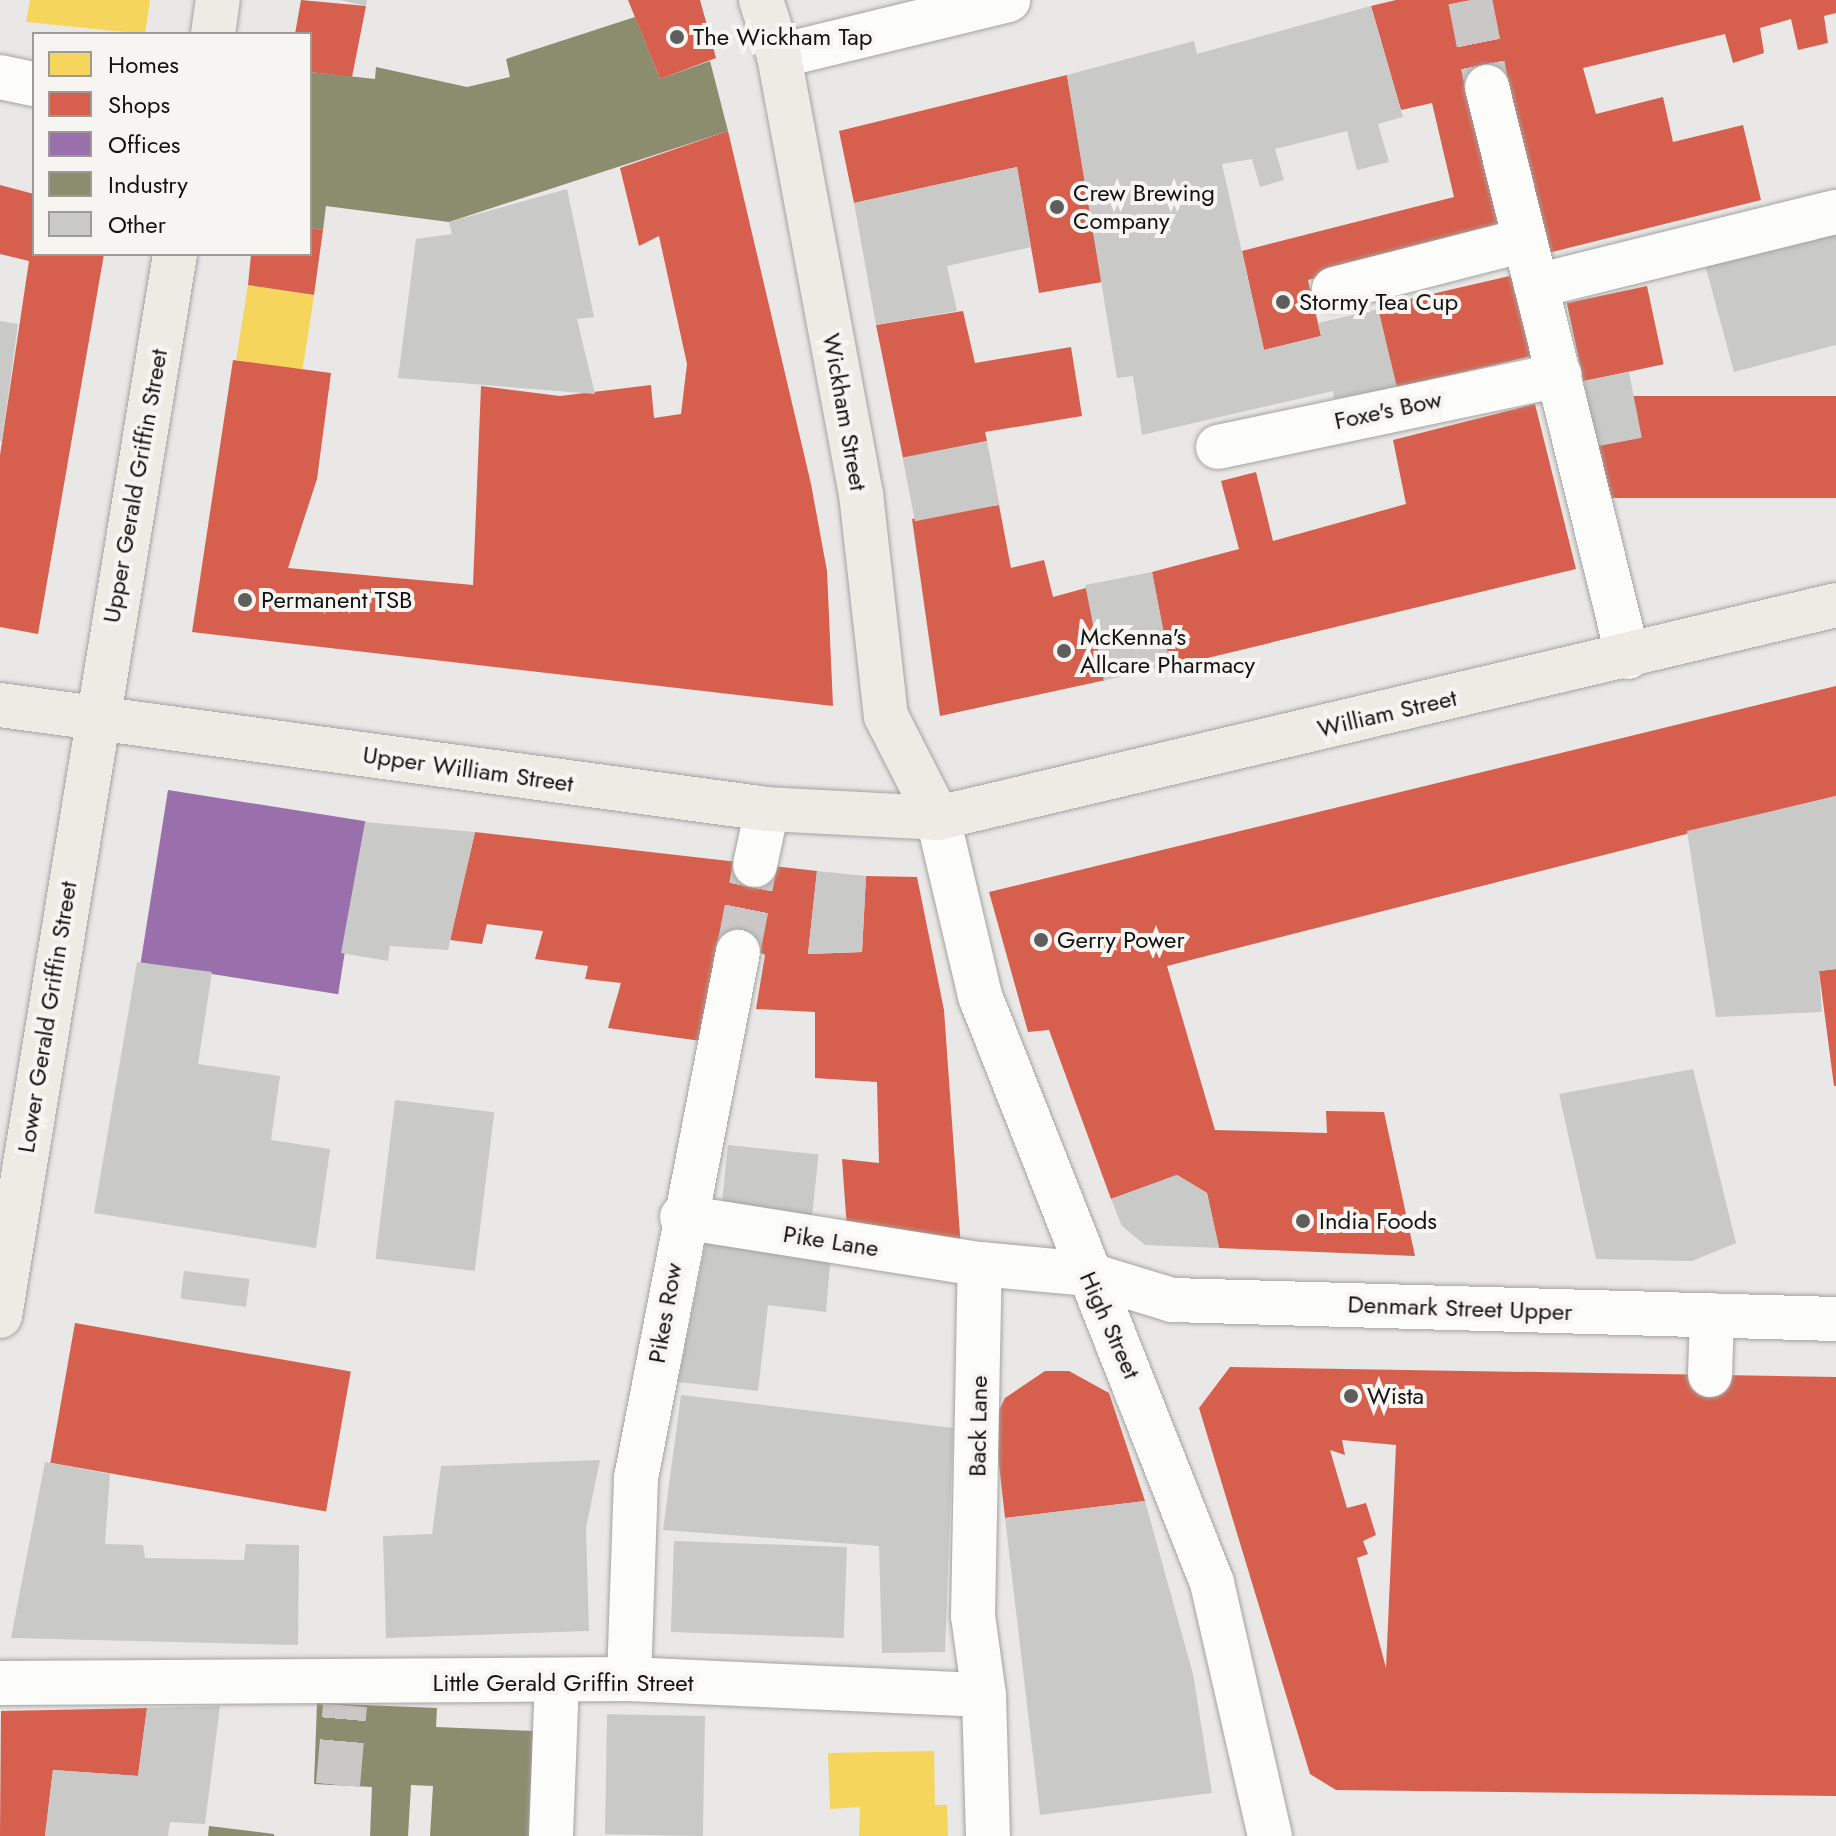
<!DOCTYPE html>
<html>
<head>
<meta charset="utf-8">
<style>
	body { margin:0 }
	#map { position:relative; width:1836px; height:1836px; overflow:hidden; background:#e9e8e6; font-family:Jost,sans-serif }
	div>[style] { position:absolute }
	.homes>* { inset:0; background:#f6d55c; transform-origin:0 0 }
	.shops>* { inset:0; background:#d6604d; transform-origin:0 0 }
	.offices>* { inset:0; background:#9970ab; transform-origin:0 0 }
	.industry>* { inset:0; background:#8c8c6e }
	.building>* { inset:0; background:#c9c9c7; transform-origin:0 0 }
	.minor-tunnel>* { height:44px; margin-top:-22px; transform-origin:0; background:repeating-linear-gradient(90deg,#c9c8c6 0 44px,transparent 0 66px) }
	.roads { filter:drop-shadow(0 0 2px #a4a3a2) drop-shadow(0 0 2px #a4a3a2) }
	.minor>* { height:44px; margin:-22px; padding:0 22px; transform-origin:22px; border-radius:22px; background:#fcfcfb }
	.major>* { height:44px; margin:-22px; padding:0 22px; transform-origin:22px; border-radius:22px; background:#eeebe5 }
	.dots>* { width:22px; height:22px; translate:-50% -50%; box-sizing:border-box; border:4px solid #f7f5f2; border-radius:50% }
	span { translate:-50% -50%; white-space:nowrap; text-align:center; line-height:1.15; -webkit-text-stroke:8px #f7f5f2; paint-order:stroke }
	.poi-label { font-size:24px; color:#141312 }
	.left { translate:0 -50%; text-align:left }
	.street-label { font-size:24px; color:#141312 }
	.legend { position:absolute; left:32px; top:32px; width:280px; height:224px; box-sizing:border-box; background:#f7f5f2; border:2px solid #9c9b98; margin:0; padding:10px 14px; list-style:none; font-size:24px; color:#141312 }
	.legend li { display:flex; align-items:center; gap:16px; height:40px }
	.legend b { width:40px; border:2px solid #9c9b98 }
</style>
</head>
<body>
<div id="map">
	<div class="homes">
		<i style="clip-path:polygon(30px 0,150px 0,145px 34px,26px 22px)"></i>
		<i style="left:248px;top:285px;width:67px;height:76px;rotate:9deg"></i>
		<i style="clip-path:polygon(934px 1751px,935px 1805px,947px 1805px,948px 1836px,859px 1836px,860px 1807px,830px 1809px,828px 1753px)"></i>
	</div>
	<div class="shops">
		<i style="clip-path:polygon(301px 0,366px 6px,352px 77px,310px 72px,310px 34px,295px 34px)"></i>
		<i style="clip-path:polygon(628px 0,700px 0,716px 58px,660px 79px)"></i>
		<i style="clip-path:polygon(1396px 0,1836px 0,1836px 13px,1824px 16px,1828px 43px,1798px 50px,1791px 19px,1760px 28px,1764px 53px,1733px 63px,1725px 34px,1583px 68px,1596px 114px,1663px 97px,1673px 142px,1743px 125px,1761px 200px,1548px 253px,1507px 232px,1308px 280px,1321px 336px,1264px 350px,1242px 251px,1454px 197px,1432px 103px,1401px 110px,1371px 6px)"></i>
		<i style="clip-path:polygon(1067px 75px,1102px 282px,1039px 293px,1017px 167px,854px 203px,839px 131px)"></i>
		<i style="clip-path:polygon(728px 131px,811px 484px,827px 571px,833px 706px,192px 632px,233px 360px,331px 373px,317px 479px,288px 568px,473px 585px,481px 386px,560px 396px,651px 385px,654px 418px,681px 414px,687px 364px,659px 236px,639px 246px,620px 168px)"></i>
		<i style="clip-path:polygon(0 185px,34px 194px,34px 254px,104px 254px,38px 634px,0 627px,0 455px,29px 261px,0 254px)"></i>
		<i style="clip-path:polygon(310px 228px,323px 230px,314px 295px,248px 285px,251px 254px,310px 254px)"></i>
		<i style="left:1514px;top:275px;width:83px;height:140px;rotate:77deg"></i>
		<i style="left:1647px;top:286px;width:80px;height:82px;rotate:78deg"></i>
		<i style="clip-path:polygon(963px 311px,975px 363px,1071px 347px,1082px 416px,985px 432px,987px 441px,903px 458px,876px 325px)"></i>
		<i style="left:1836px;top:396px;width:102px;height:243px;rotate:90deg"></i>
		<i style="clip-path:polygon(1535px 404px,1576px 569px,1170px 667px,1152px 572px,1239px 549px,1221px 481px,1256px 472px,1273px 541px,1406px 504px,1393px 440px)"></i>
		<i style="clip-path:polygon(999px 505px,1011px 568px,1044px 560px,1053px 597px,1086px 588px,1106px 680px,940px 716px,912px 519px)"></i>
		<i style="clip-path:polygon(1836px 686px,1836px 796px,1167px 966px,1215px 1130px,1327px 1133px,1326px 1111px,1384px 1112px,1415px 1256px,1219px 1248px,1207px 1193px,1177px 1175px,1111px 1199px,1049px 1030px,1028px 1032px,989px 892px)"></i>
		<i style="clip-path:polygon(475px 832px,817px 871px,808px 954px,862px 952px,866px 876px,917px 877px,944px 1010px,961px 1249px,847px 1229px,842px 1159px,879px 1163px,877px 1082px,815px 1078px,815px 1012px,756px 1009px,765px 955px,759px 952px,701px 1041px,608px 1028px,621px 983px,585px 979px,588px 966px,535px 959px,543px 931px,487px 924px,482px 944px,450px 940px)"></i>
		<i style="clip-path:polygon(1836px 969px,1836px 1086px,1834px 1086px,1819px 971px)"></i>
		<i style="left:75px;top:1323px;width:280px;height:142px;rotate:10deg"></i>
		<i style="clip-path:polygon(evenodd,1230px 1367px,1836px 1377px,1836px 1796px,1336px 1790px,1310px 1774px,1199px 1408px,1230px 1367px,1342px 1440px,1396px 1445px,1386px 1668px,1357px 1558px,1368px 1554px,1363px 1541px,1376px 1535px,1366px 1503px,1347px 1508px,1330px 1450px,1345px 1455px,1342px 1440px)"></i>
		<i style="clip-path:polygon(1045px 1371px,1069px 1371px,1109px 1393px,1145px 1501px,1005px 1518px,994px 1420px,1005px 1398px)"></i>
		<i style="clip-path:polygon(147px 1708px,138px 1776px,53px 1770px,45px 1836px,0 1836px,1px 1711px)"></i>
	</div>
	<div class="offices">
		<i style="left:168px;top:790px;width:200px;height:175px;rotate:9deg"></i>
	</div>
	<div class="industry">
		<i style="clip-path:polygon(635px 17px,660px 79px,710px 61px,728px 131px,449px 222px,326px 206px,323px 230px,310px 228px,310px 72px,375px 79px,376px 67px,467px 87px,510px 77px,506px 59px)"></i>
		<i style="clip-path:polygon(317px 1703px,437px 1708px,436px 1727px,536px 1731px,531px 1836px,430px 1836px,433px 1786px,411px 1785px,408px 1836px,370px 1836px,372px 1787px,314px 1784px)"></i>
		<i style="clip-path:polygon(209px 1826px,274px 1834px,274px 1836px,208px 1836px)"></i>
	</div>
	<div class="building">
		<i style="clip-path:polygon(340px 0,367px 0,366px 6px)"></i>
		<i style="clip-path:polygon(1371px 6px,1403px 117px,1378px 124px,1389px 162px,1357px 170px,1347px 131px,1275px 149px,1284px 180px,1260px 187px,1252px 159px,1222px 164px,1264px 350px,1321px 336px,1318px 323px,1378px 309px,1397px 387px,1334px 399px,1333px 391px,1142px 435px,1133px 376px,1117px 378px,1067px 75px,1194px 41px,1197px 54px)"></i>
		<i style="clip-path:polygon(1017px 167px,1031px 247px,947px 266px,957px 311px,876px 325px,854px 203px)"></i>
		<i style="clip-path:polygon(567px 189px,594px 317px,577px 319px,595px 394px,398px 378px,416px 239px,452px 234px,449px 222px)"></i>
		<i style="clip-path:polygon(1836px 226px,1836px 345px,1734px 372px,1704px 261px)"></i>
		<i style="clip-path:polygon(0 321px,18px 324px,2px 441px,0 441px)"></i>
		<i style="left:1629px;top:372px;width:67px;height:46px;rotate:79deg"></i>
		<i style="left:987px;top:441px;width:65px;height:86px;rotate:79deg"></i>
		<i style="left:1152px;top:572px;width:97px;height:68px;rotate:79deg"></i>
		<i style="clip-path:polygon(1836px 796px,1836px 969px,1819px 971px,1822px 1012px,1716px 1017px,1687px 831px)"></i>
		<i style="clip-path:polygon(365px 822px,475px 832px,448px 950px,390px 946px,388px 961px,341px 953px)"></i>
		<i style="clip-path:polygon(817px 871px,866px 876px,862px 952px,808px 954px)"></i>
		<i style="clip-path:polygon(137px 962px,212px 972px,198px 1064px,280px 1076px,271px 1140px,330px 1149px,316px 1248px,94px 1213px)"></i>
		<i style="clip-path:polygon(1693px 1069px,1736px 1243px,1692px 1261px,1596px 1259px,1559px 1094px)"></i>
		<i style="left:395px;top:1100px;width:100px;height:160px;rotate:7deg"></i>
		<i style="left:728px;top:1145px;width:91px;height:66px;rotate:6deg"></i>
		<i style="clip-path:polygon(1177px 1175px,1207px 1193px,1219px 1248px,1145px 1245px,1122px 1226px,1111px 1199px)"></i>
		<i style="clip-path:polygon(707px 1236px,831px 1254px,826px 1312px,768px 1305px,758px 1391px,678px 1382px)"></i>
		<i style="left:184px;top:1271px;width:66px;height:28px;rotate:7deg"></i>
		<i style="clip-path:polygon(681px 1395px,953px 1428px,945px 1652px,882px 1653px,879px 1546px,663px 1530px)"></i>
		<i style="clip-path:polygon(600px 1460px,586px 1528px,589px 1631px,386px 1638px,383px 1536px,432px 1534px,441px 1466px)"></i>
		<i style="clip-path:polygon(45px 1462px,110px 1474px,105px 1544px,143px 1545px,145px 1558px,244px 1560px,246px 1544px,299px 1545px,298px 1645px,11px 1638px)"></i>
		<i style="clip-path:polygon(1145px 1501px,1193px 1674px,1212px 1793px,1040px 1815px,1005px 1518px)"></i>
		<i style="left:674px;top:1541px;width:173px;height:91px;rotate:2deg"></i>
		<i style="clip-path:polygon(220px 1706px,205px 1824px,170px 1822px,168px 1836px,45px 1836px,53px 1770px,138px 1776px,147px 1708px)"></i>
		<i style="left:705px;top:1716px;width:120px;height:98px;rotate:91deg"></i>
	</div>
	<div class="minor-tunnel">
		<i style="left:1470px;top:0;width:89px;rotate:78.9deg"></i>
		<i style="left:738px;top:952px;width:89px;rotate:-78.9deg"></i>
		<i style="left:338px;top:1785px;width:80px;rotate:-85deg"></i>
	</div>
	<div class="roads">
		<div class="minor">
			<i style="left:779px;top:56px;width:236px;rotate:-13.7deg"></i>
			<i style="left:0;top:77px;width:35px;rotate:12deg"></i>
			<i style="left:1487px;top:87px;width:587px;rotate:76.11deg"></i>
			<i style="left:1536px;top:286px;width:309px;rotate:-13.9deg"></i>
			<i style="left:1334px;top:289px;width:197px;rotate:-14.4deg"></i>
			<i style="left:1218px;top:447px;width:349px;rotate:-11.9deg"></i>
			<i style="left:938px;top:818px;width:183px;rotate:76.7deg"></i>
			<i style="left:980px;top:996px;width:631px;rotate:68.43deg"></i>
			<i style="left:1212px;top:1583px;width:260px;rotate:77.1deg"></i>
			<i style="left:755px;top:865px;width:57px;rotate:-77.9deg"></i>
			<i style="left:682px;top:1217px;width:302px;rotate:9deg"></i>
			<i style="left:1710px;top:1375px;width:60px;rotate:-88.1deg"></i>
			<i style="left:629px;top:1679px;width:201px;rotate:-88deg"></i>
			<i style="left:636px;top:1478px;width:536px;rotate:-79.03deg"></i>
			<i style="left:0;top:1683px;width:629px;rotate:-0.36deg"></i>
			<i style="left:629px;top:1679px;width:355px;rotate:2.6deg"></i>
			<i style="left:984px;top:1695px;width:141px;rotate:88.4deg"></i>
			<i style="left:984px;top:1695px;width:80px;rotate:-97.9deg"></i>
			<i style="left:973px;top:1616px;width:352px;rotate:-88.9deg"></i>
			<i style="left:980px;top:1264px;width:107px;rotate:5.3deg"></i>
			<i style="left:1087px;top:1274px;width:89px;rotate:17deg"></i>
			<i style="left:1172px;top:1300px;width:664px;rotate:1.64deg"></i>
			<i style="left:551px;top:1836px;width:156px;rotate:-87.8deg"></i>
		</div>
		<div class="major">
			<i style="left:761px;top:0;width:59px;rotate:72.2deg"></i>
			<i style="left:779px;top:56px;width:446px;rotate:79.4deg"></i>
			<i style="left:861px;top:494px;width:223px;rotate:83.6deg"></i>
			<i style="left:886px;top:716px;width:114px;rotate:63deg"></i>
			<i style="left:213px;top:34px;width:34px;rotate:-82deg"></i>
			<i style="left:0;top:705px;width:774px;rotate:7.72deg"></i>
			<i style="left:767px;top:809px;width:171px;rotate:3deg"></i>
			<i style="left:938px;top:818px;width:923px;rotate:-13.34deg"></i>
			<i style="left:0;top:1316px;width:1076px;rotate:-80.64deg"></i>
		</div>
	</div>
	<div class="dots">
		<i style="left:677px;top:37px;background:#5f5e5c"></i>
		<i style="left:1057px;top:207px;background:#5f5e5c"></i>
		<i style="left:1283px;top:302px;background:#5f5e5c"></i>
		<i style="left:245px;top:600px;background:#5f5e5c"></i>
		<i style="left:1064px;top:651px;background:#5f5e5c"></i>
		<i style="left:1041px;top:940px;background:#5f5e5c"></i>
		<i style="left:1303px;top:1221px;background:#5f5e5c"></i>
		<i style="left:1351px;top:1396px;background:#5f5e5c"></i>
	</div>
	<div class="poi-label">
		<span class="left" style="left:693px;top:37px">The Wickham Tap</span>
		<span class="left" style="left:1073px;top:207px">Crew Brewing<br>Company</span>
		<span class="left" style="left:1299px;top:302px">Stormy Tea Cup</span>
		<span class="left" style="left:261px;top:600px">Permanent TSB</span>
		<span class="left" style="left:1080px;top:651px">McKenna's<br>Allcare Pharmacy</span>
		<span class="left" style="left:1057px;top:940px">Gerry Power</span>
		<span class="left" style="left:1319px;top:1221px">India Foods</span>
		<span class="left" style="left:1367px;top:1396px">Wista</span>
	</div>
	<div class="street-label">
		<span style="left:1388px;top:410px;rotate:-12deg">Foxe's Bow</span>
		<span style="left:845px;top:412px;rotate:80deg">Wickham Street</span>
		<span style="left:135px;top:486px;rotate:-80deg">Upper Gerald Griffin Street</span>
		<span style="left:1387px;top:713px;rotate:-13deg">William Street</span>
		<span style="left:468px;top:769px;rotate:8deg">Upper William Street</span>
		<span style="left:47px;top:1017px;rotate:-81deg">Lower Gerald Griffin Street</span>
		<span style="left:831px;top:1241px;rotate:9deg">Pike Lane</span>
		<span style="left:1460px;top:1308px;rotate:2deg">Denmark Street Upper</span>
		<span style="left:665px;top:1313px;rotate:-80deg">Pikes Row</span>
		<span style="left:1110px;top:1325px;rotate:66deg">High Street</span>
		<span style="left:978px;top:1426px;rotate:-89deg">Back Lane</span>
		<span style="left:563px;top:1683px">Little Gerald Griffin Street</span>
	</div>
	<ul class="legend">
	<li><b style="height:22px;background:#f6d55c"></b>Homes</li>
	<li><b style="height:22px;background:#d6604d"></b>Shops</li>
	<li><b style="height:22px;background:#9970ab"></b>Offices</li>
	<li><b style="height:22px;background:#8c8c6e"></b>Industry</li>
	<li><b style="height:22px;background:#c9c9c7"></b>Other</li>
	</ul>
</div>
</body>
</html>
